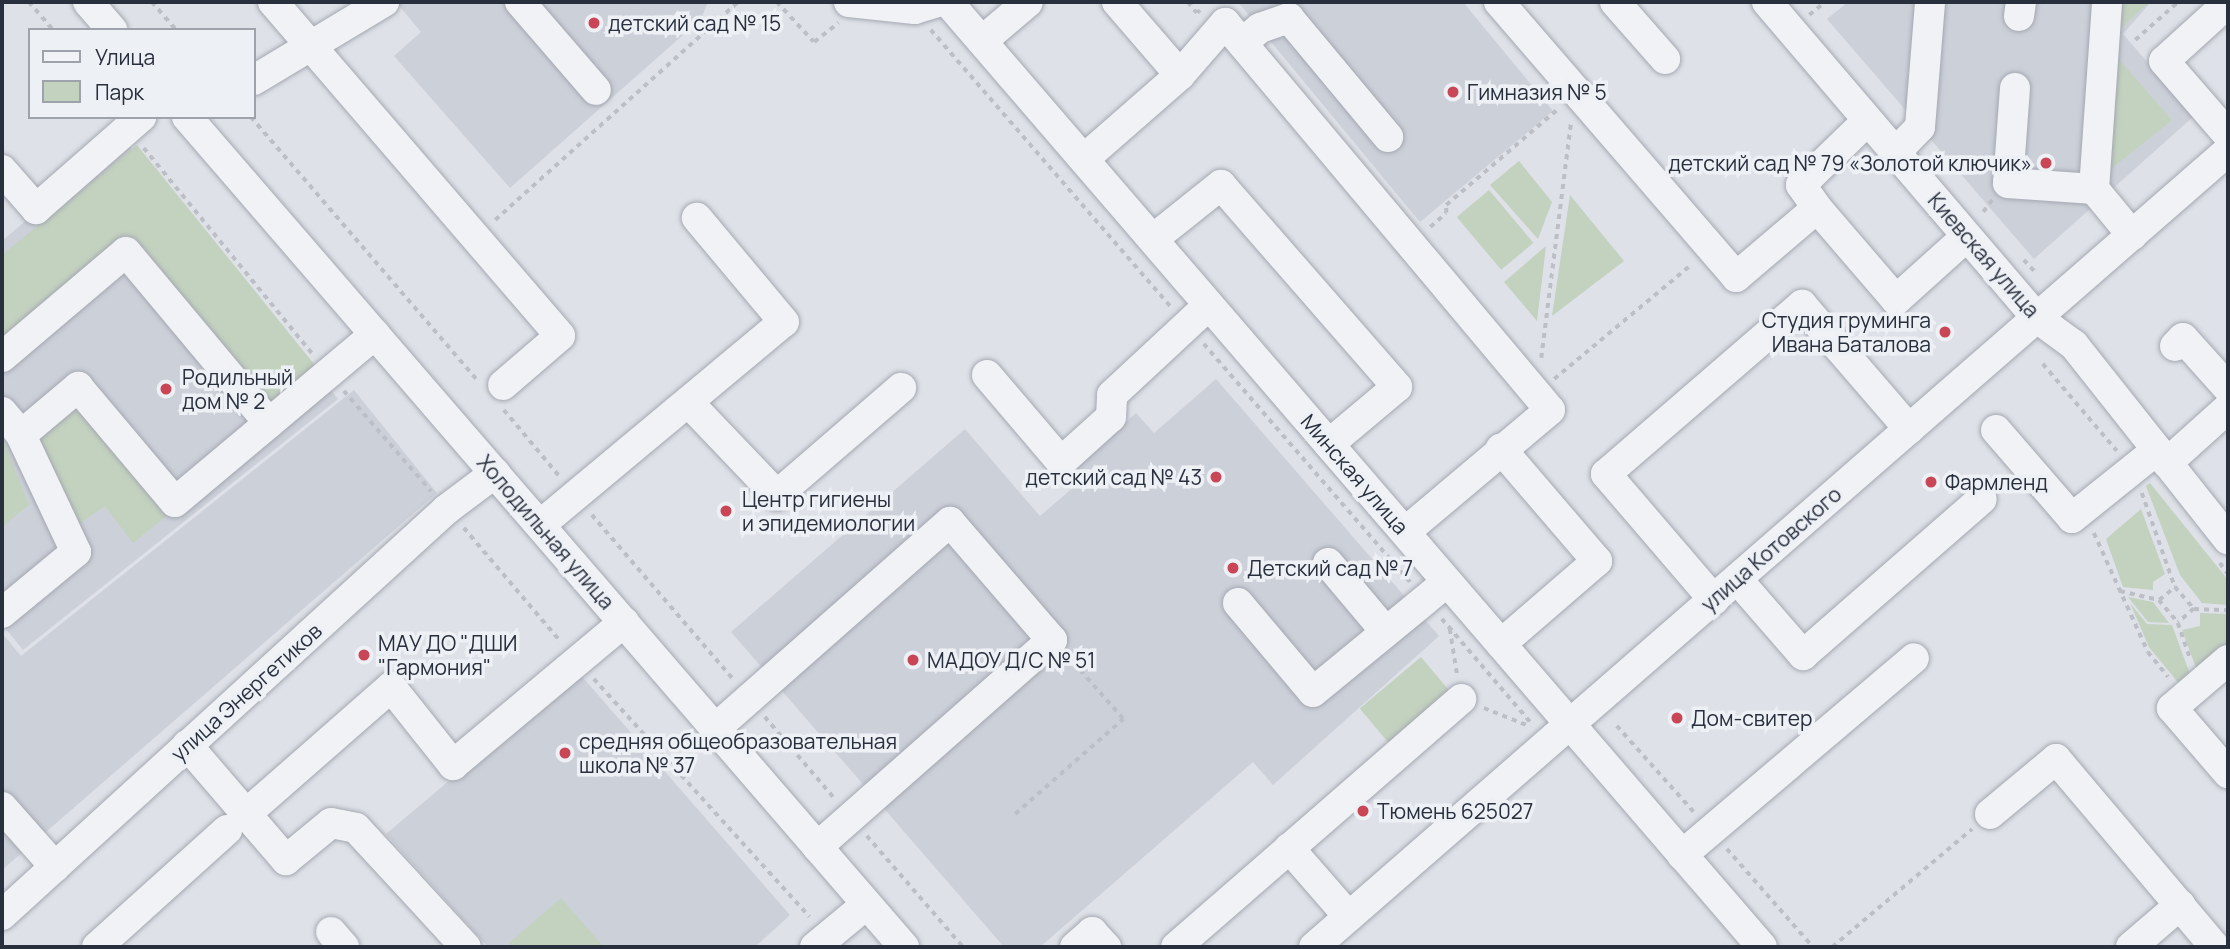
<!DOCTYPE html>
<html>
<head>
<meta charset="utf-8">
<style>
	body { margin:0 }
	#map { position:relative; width:2230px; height:949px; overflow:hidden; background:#dee1e7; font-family:Manrope,sans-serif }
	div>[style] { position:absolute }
	.built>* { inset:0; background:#ccd0d9 }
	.green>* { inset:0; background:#c3d1bf; transform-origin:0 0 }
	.path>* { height:3.5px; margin-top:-1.75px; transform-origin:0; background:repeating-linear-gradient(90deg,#bdbfc6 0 5px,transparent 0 10px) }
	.roads { filter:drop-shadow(0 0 2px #a4a8b1) drop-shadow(0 0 2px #a4a8b1) }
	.minor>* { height:30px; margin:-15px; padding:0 15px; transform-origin:15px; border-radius:15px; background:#f1f2f6 }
	.dots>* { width:19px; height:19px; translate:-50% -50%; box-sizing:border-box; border:4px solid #edf0f5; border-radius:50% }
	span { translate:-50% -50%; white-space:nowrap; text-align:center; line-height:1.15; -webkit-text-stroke:7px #edf0f5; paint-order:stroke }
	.poi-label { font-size:21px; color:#282f3d }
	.left { translate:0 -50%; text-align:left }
	.right { translate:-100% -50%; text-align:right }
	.street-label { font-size:21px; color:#282f3d }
	.frame { position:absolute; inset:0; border:4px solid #282f3d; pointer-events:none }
	.legend { position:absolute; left:28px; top:28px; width:228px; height:91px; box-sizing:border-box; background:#edf0f5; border:2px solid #9ea3ab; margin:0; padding:9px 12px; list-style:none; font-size:21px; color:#282f3d }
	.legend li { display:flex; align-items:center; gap:14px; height:35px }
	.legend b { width:35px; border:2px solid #9ea3ab }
</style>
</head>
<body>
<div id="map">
	<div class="built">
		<i style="clip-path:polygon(396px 2px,708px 2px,701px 19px,510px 188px,394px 56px,421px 32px)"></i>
		<i style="clip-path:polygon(1238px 2px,1463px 2px,1553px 111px,1420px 222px)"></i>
		<i style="clip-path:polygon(1848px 2px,2151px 2px,2123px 34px,2194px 116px,2034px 259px,1827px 19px)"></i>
		<i style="clip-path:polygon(123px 138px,338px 399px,23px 650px,2px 624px,2px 241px)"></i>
		<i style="clip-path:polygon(1216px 379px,1439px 636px,1273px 785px,1253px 762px,1040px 947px,1004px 947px,731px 632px,965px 429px,1040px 516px,1075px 486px,1066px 475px,1136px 413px,1154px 433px)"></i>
		<i style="clip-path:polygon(354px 390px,437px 493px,2px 870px,2px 633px,21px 656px)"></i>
		<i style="clip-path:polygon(578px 672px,790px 915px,755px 947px,488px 947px,386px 834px)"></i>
	</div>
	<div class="green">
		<i style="clip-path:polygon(2121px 2px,2149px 2px,2119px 30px)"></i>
		<i style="clip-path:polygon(2115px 55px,2172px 120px,2106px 173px)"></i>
		<i style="clip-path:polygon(137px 145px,318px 369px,272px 407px,134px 237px,2px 344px,2px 255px)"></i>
		<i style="clip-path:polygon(1519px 161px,1552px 202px,1538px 239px,1490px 185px)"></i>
		<i style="left:1489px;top:190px;width:69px;height:42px;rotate:50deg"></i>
		<i style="clip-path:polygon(1570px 195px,1624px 261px,1552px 316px)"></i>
		<i style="clip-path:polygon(1546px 246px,1537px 321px,1504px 282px)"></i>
		<i style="clip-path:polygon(75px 397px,169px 514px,133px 543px,105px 506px,75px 527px,34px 430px)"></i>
		<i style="clip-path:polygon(2px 437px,29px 505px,2px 527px)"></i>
		<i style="clip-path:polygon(2150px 483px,2228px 580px,2228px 605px,2202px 603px,2180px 575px,2146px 486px)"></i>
		<i style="clip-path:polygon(2141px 509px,2165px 574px,2153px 582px,2153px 590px,2123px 587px,2106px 539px)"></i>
		<i style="clip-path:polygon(2128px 597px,2153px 602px,2169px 623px,2148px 622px)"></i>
		<i style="clip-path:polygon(2130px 603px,2147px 624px,2172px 625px,2191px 677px,2181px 686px,2149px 647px)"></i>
		<i style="clip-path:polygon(2200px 613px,2228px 614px,2228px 648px,2198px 673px,2182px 630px,2200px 626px)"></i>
		<i style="left:1421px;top:657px;width:51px;height:80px;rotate:50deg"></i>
		<i style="clip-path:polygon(561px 898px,604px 947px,512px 947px,509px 943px)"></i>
	</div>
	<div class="path">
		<i style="left:29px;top:2px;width:37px;rotate:49deg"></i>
		<i style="left:152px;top:2px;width:37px;rotate:49deg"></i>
		<i style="left:777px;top:2px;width:54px;rotate:47.2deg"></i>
		<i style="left:814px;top:42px;width:31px;rotate:-38deg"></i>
		<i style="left:1188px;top:2px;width:14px;rotate:51deg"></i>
		<i style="left:1197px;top:13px;width:4px;rotate:-45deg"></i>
		<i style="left:1809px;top:15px;width:21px;rotate:-39deg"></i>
		<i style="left:931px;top:30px;width:367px;rotate:49.1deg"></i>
		<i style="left:2135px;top:40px;width:57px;rotate:-41.5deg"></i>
		<i style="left:251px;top:117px;width:348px;rotate:49.3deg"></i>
		<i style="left:144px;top:148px;width:265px;rotate:50.7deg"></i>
		<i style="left:1983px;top:212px;width:15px;rotate:-53deg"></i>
		<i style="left:495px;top:220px;width:326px;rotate:-41.9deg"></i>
		<i style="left:1430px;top:227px;width:21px;rotate:-41deg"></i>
		<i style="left:1446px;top:213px;width:8px;rotate:-90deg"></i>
		<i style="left:1446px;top:205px;width:148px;rotate:-40.6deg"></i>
		<i style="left:2024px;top:260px;width:19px;rotate:47deg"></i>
		<i style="left:1204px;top:344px;width:315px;rotate:49.1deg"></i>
		<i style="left:1541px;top:358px;width:238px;rotate:-82.8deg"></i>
		<i style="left:2043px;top:364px;width:114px;rotate:49.6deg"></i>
		<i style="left:1554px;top:379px;width:178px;rotate:-39.8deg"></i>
		<i style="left:344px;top:391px;width:133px;rotate:49deg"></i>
		<i style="left:504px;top:410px;width:87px;rotate:50.1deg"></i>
		<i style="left:2142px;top:493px;width:100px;rotate:70.7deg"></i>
		<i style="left:592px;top:515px;width:216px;rotate:49.3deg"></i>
		<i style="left:464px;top:528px;width:150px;rotate:49.6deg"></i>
		<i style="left:2094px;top:533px;width:131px;rotate:65.6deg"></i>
		<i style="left:2148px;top:652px;width:32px;rotate:51deg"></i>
		<i style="left:2220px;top:563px;width:14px;rotate:54deg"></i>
		<i style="left:2120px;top:591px;width:40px;rotate:13deg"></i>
		<i style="left:2159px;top:600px;width:30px;rotate:50deg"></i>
		<i style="left:2178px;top:623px;width:37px;rotate:71deg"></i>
		<i style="left:2159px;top:600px;width:21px;rotate:-39deg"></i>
		<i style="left:2175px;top:587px;width:29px;rotate:49deg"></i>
		<i style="left:2194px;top:609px;width:21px;rotate:139deg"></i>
		<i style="left:2194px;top:609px;width:34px;rotate:2deg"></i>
		<i style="left:1442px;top:619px;width:140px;rotate:49.4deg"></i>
		<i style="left:1450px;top:629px;width:45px;rotate:81deg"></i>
		<i style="left:594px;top:679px;width:321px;rotate:47.8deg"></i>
		<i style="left:1484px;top:708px;width:48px;rotate:21.8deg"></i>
		<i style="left:765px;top:717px;width:108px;rotate:49.5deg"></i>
		<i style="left:1617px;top:726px;width:115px;rotate:48.2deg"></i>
		<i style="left:1015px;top:814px;width:144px;rotate:-41.3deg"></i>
		<i style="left:1123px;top:719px;width:83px;rotate:-131.6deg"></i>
		<i style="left:867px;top:836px;width:147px;rotate:49.1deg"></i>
		<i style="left:1727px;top:849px;width:130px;rotate:48.7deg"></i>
		<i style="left:1832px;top:947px;width:183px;rotate:-40.1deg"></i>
	</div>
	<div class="roads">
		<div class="minor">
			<i style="left:88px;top:2px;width:37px;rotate:49deg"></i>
			<i style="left:273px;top:2px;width:440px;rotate:49.3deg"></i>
			<i style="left:560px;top:336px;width:75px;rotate:139.3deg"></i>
			<i style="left:520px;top:2px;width:116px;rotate:49.2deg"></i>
			<i style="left:849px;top:2px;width:66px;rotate:6.1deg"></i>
			<i style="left:915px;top:9px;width:24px;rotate:-17deg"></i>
			<i style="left:948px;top:2px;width:1247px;rotate:49.26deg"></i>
			<i style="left:1117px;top:2px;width:96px;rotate:49.2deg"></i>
			<i style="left:1499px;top:2px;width:363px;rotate:49.2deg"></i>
			<i style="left:1736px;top:277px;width:106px;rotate:-40.4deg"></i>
			<i style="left:1615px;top:2px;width:76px;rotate:48.7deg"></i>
			<i style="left:1767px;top:2px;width:416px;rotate:49.5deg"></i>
			<i style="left:2037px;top:318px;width:46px;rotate:36.1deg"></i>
			<i style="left:2074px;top:345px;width:248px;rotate:51.6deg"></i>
			<i style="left:2228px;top:3px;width:86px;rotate:137.8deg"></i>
			<i style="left:2164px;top:61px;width:98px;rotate:49.1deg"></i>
			<i style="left:2019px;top:16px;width:14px;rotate:-82deg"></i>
			<i style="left:982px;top:41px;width:60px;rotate:-40.3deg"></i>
			<i style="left:1242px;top:43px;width:23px;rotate:-40deg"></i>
			<i style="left:1260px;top:28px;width:31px;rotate:-19deg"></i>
			<i style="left:1289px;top:18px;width:155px;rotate:50.2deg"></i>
			<i style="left:254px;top:80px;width:152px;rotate:-31deg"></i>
			<i style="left:2015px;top:88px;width:95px;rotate:94.2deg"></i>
			<i style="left:2008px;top:183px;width:86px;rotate:4deg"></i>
			<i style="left:2094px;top:189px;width:187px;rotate:-86deg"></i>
			<i style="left:187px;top:117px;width:1097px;rotate:49.18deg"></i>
			<i style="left:1867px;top:121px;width:92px;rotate:135.9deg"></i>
			<i style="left:1801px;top:185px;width:28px;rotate:55deg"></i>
			<i style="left:1817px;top:208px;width:121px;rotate:49.3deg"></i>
			<i style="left:1896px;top:300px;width:94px;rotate:-42deg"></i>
			<i style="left:1895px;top:153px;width:36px;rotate:-46deg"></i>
			<i style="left:1920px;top:127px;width:125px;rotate:-85.4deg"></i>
			<i style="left:1084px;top:159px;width:128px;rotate:-41.2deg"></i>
			<i style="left:1180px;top:75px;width:69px;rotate:-49.1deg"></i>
			<i style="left:1225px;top:23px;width:505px;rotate:49.98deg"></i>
			<i style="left:1550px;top:410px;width:189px;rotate:139.9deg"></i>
			<i style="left:2px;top:170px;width:52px;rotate:48.9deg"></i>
			<i style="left:36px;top:209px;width:140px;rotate:-41.2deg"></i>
			<i style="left:2094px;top:189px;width:60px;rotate:50.4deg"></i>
			<i style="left:1153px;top:239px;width:87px;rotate:-38.5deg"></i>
			<i style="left:1221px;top:185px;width:268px;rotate:48.9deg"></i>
			<i style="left:1397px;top:387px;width:89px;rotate:140deg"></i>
			<i style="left:2175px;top:346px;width:11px;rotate:-45deg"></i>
			<i style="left:2183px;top:338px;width:66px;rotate:48.1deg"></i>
			<i style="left:2px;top:357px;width:162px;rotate:-40.3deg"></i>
			<i style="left:126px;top:252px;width:223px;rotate:50.1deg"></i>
			<i style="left:987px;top:375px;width:114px;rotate:49.6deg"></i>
			<i style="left:1061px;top:462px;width:67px;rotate:-42deg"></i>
			<i style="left:1111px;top:417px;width:22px;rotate:-87deg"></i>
			<i style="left:1112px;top:395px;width:132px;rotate:-42.9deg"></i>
			<i style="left:688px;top:402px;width:129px;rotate:46.3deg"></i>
			<i style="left:777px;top:495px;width:164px;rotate:-40.8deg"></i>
			<i style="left:2px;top:412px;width:30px;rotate:50deg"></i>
			<i style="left:21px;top:435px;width:75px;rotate:-40.1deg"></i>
			<i style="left:78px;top:387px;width:150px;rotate:49.9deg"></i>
			<i style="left:175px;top:502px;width:261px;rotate:-40deg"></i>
			<i style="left:1996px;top:430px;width:116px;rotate:49.2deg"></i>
			<i style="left:2072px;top:518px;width:109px;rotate:-38.7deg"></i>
			<i style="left:2167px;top:463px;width:82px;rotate:-42deg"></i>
			<i style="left:540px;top:525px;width:317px;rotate:-39.8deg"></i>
			<i style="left:784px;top:322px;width:136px;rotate:-129.9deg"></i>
			<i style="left:1328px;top:563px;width:89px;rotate:50deg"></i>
			<i style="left:1737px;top:579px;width:101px;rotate:49deg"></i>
			<i style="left:1803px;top:655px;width:237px;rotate:-41.1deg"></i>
			<i style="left:1714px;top:600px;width:166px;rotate:-130.6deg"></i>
			<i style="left:1606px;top:474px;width:259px;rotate:-40.8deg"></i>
			<i style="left:1802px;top:305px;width:164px;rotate:49.2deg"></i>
			<i style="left:1238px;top:603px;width:116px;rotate:49.9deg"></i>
			<i style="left:1313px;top:692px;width:173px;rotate:-39.4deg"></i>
			<i style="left:2px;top:613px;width:96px;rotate:-39.5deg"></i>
			<i style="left:76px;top:552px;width:129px;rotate:-115.2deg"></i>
			<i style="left:1501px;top:644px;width:127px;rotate:-40.8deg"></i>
			<i style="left:1597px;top:561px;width:148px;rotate:-130.6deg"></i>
			<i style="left:2228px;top:660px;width:74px;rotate:139.4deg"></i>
			<i style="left:2172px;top:708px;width:86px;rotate:49.3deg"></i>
			<i style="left:716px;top:728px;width:312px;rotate:-41.4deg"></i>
			<i style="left:950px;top:522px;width:156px;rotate:49.2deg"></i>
			<i style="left:1052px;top:640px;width:313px;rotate:138.6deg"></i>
			<i style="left:187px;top:745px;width:152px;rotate:49.3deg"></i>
			<i style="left:286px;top:860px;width:58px;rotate:-39.4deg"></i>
			<i style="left:331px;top:823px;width:25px;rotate:11deg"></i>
			<i style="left:356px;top:828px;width:162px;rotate:47.3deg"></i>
			<i style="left:2px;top:807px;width:80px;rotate:48.5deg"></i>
			<i style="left:246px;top:814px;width:193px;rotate:-41.2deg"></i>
			<i style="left:391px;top:687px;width:100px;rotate:51.5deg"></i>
			<i style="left:453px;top:765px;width:223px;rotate:-39.9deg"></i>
			<i style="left:1990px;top:814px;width:86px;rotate:-39.8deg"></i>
			<i style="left:2056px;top:759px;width:246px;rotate:49.8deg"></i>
			<i style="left:1289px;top:848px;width:91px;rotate:49deg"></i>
			<i style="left:1682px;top:855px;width:304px;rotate:-40.3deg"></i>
			<i style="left:2px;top:915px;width:602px;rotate:-42.38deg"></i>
			<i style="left:447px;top:509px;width:60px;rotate:-36.9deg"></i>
			<i style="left:331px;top:932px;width:20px;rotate:49deg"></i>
			<i style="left:97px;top:947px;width:175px;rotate:-42deg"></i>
			<i style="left:815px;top:947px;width:67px;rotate:-39.6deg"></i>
			<i style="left:1075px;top:947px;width:23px;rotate:-41deg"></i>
			<i style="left:1092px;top:932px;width:21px;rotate:47deg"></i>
			<i style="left:1176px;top:947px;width:378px;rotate:-41deg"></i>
			<i style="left:1314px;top:947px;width:1212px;rotate:-41.05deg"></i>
			<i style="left:2131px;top:947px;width:65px;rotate:-40.6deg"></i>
		</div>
	</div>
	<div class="dots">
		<i style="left:594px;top:23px;background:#c94656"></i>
		<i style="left:1453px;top:92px;background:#c94656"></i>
		<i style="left:2046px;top:163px;background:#c94656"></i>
		<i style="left:1945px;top:332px;background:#c94656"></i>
		<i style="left:166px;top:389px;background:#c94656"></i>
		<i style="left:1216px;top:477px;background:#c94656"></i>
		<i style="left:1931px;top:482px;background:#c94656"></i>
		<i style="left:726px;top:511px;background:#c94656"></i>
		<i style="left:1233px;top:568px;background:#c94656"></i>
		<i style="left:364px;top:655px;background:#c94656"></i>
		<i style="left:913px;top:660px;background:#c94656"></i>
		<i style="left:1677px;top:718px;background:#c94656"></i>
		<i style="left:565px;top:753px;background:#c94656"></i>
		<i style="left:1363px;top:811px;background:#c94656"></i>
	</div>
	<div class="poi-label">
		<span class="left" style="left:608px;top:23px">детский сад № 15</span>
		<span class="left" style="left:1467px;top:92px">Гимназия № 5</span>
		<span class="right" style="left:2032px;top:163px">детский сад № 79 «Золотой ключик»</span>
		<span class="right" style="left:1931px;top:332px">Студия груминга<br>Ивана Баталова</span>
		<span class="left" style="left:182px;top:389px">Родильный<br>дом № 2</span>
		<span class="right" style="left:1202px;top:477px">детский сад № 43</span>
		<span class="left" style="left:1945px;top:482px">Фармленд</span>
		<span class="left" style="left:742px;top:511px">Центр гигиены<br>и эпидемиологии</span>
		<span class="left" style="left:1247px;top:568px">Детский сад № 7</span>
		<span class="left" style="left:378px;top:655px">МАУ ДО "ДШИ<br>"Гармония"</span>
		<span class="left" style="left:927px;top:660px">МАДОУ Д/С № 51</span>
		<span class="left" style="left:1691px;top:718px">Дом-свитер</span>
		<span class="left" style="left:579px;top:753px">средняя общеобразовательная<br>школа № 37</span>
		<span class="left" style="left:1377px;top:811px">Тюмень 625027</span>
	</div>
	<div class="street-label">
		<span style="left:1984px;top:255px;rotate:49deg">Киевская улица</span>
		<span style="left:1355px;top:474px;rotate:49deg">Минская улица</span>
		<span style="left:546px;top:532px;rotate:49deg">Холодильная улица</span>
		<span style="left:1771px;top:549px;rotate:-41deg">улица Котовского</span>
		<span style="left:246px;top:692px;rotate:-42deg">улица Энергетиков</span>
	</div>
	<div class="frame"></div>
	<ul class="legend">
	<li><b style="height:9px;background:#f1f2f6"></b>Улица</li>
	<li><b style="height:19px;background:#c3d1bf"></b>Парк</li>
	</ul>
</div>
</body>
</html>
